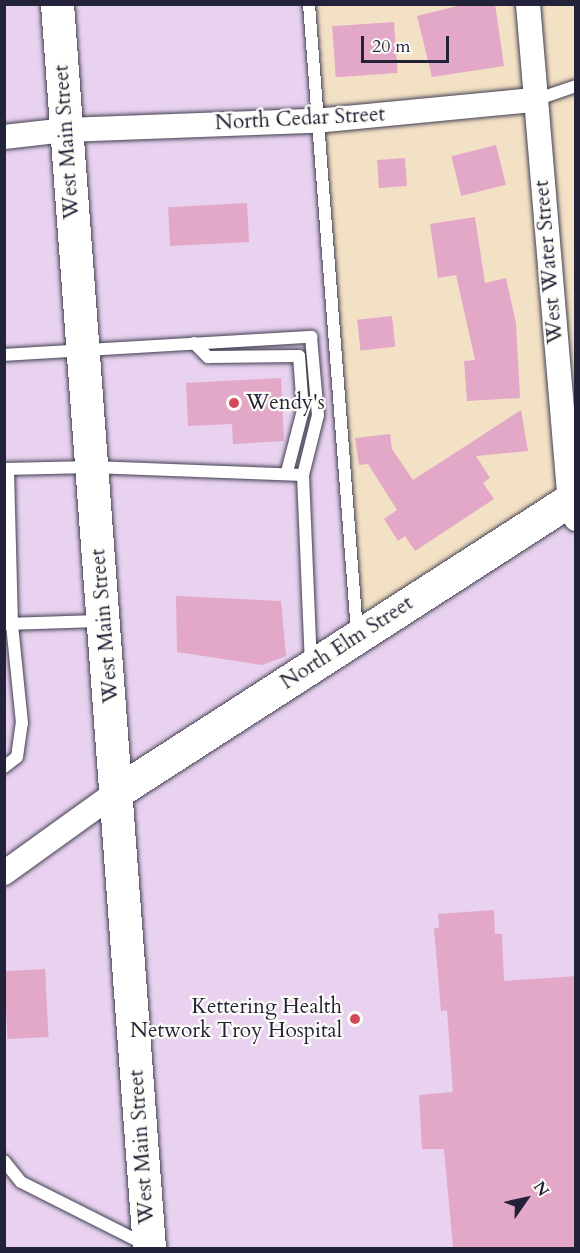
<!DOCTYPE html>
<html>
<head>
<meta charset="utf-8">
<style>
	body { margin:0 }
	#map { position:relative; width:580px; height:1253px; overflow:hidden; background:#f3e1c5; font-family:Cardo,serif }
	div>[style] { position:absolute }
	.built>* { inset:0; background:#e8d2ef }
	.building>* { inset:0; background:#e3a7c8; transform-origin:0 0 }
	.roads { filter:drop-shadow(0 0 2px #413f50) drop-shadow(0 0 2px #413f50) }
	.service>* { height:12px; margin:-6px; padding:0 6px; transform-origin:6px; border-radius:6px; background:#fff }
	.minor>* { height:24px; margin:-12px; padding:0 12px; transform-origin:12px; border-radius:12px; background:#fff }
	.secondary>* { height:33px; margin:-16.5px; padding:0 16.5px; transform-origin:16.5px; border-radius:16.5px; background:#fff }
	.primary>* { height:33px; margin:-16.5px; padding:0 16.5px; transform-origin:16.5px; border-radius:16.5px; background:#fff }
	.dots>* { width:16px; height:16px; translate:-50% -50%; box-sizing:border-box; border:3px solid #fdfcf7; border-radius:50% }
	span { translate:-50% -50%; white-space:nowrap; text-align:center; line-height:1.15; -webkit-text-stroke:4.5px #fdfcf7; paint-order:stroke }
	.street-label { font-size:21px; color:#22223b }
	.poi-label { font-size:21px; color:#22223b }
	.left { translate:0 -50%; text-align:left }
	.right { translate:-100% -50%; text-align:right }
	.frame { position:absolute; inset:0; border:6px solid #22223b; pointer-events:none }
	.north { position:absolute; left:496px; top:1169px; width:60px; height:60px; -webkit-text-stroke:4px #fdfcf7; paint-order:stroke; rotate:56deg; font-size:16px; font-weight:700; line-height:24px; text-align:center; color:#22223b }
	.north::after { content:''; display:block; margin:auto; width:21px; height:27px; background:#22223b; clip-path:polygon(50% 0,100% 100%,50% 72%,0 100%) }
	.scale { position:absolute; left:361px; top:36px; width:88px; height:27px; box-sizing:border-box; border:3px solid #22223b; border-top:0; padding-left:8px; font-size:18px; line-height:21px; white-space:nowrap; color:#22223b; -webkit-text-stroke:4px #fdfcf7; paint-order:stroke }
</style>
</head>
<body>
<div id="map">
	<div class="built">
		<i style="clip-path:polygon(5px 5px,309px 5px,357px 636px,575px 496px,575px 1248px,5px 1248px)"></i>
	</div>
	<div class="building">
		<i style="clip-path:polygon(466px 4px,495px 4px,504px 66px,432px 77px,417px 16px)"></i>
		<i style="left:394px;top:22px;width:51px;height:62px;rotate:86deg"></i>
		<i style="left:496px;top:145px;width:41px;height:46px;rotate:76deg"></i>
		<i style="left:405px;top:158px;width:28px;height:28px;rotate:86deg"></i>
		<i style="left:247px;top:203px;width:39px;height:79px;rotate:87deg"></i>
		<i style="clip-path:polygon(475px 217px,485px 283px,506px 278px,516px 323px,520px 398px,467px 401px,464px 361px,475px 360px,456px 275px,438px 278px,430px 224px)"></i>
		<i style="left:392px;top:316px;width:31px;height:35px;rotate:84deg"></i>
		<i style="clip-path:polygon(281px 378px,284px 441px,233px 444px,232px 424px,188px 426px,186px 383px)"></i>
		<i style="clip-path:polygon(521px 410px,528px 451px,476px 456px,490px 478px,483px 483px,494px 499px,415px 551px,405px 536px,398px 541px,384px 519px,397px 510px,368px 464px,359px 465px,355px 438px,390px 434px,392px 449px,413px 480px)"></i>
		<i style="clip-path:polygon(176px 596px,281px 601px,286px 656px,262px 665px,177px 652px)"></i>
		<i style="clip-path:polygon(494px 910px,495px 934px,502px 934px,504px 981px,576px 976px,576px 1248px,453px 1248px,444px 1149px,422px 1149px,419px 1095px,453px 1092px,447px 1010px,441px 1011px,434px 928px,439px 928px,438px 914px)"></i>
		<i style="left:45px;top:969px;width:68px;height:41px;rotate:87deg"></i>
	</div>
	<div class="roads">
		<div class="service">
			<i style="left:309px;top:4px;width:630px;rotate:85.63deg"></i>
			<i style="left:535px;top:100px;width:43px;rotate:-18.9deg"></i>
			<i style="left:194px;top:343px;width:20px;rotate:45deg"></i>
			<i style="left:208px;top:357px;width:91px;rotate:-0.6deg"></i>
			<i style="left:299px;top:356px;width:54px;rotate:85.8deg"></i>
			<i style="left:303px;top:410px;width:64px;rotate:104.5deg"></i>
			<i style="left:4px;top:355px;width:308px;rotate:-3.4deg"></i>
			<i style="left:311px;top:337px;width:78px;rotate:84.9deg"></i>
			<i style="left:318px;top:415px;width:62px;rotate:104deg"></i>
			<i style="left:303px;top:475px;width:211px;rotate:-177.8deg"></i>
			<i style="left:92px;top:467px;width:88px;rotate:178.7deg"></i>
			<i style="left:303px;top:475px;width:188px;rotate:87.6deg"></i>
			<i style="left:4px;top:624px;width:96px;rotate:-1.8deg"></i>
			<i style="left:4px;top:767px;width:16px;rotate:-38deg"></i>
			<i style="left:17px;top:757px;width:34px;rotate:-82deg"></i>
			<i style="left:22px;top:723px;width:100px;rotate:-95.8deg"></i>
			<i style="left:12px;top:624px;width:155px;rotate:-91.5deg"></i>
			<i style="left:4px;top:1161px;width:27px;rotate:51deg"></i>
			<i style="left:21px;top:1182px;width:140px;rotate:26.7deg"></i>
		</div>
		<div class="minor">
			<i style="left:528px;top:4px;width:497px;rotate:85.2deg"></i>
			<i style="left:570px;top:499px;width:21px;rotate:73deg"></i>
			<i style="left:4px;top:137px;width:61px;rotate:-6.5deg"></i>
			<i style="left:65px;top:130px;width:250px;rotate:-2.1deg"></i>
			<i style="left:315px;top:121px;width:221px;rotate:-5.5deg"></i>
			<i style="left:4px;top:873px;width:140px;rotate:-35.7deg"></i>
		</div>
		<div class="secondary">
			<i style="left:118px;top:791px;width:545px;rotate:-32.79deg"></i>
		</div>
		<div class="primary">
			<i style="left:57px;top:4px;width:1247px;rotate:85.77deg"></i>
		</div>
	</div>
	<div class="dots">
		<i style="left:234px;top:403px;background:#d1495b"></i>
		<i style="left:355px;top:1019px;background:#d1495b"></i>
	</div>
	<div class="street-label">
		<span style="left:300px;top:119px;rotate:-3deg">North Cedar Street</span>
		<span style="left:67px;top:142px;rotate:-94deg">West Main Street</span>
		<span style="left:549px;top:262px;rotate:-95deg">West Water Street</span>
		<span style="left:105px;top:626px;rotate:-95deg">West Main Street</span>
		<span style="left:347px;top:643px;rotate:-33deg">North Elm Street</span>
		<span style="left:142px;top:1147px;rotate:-94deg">West Main Street</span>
	</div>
	<div class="poi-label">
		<span class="left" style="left:246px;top:403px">Wendy's</span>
		<span class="right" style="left:342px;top:1019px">Kettering Health<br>Network Troy Hospital</span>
	</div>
	<div class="frame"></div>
	<div class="north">N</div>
	<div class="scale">20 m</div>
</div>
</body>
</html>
